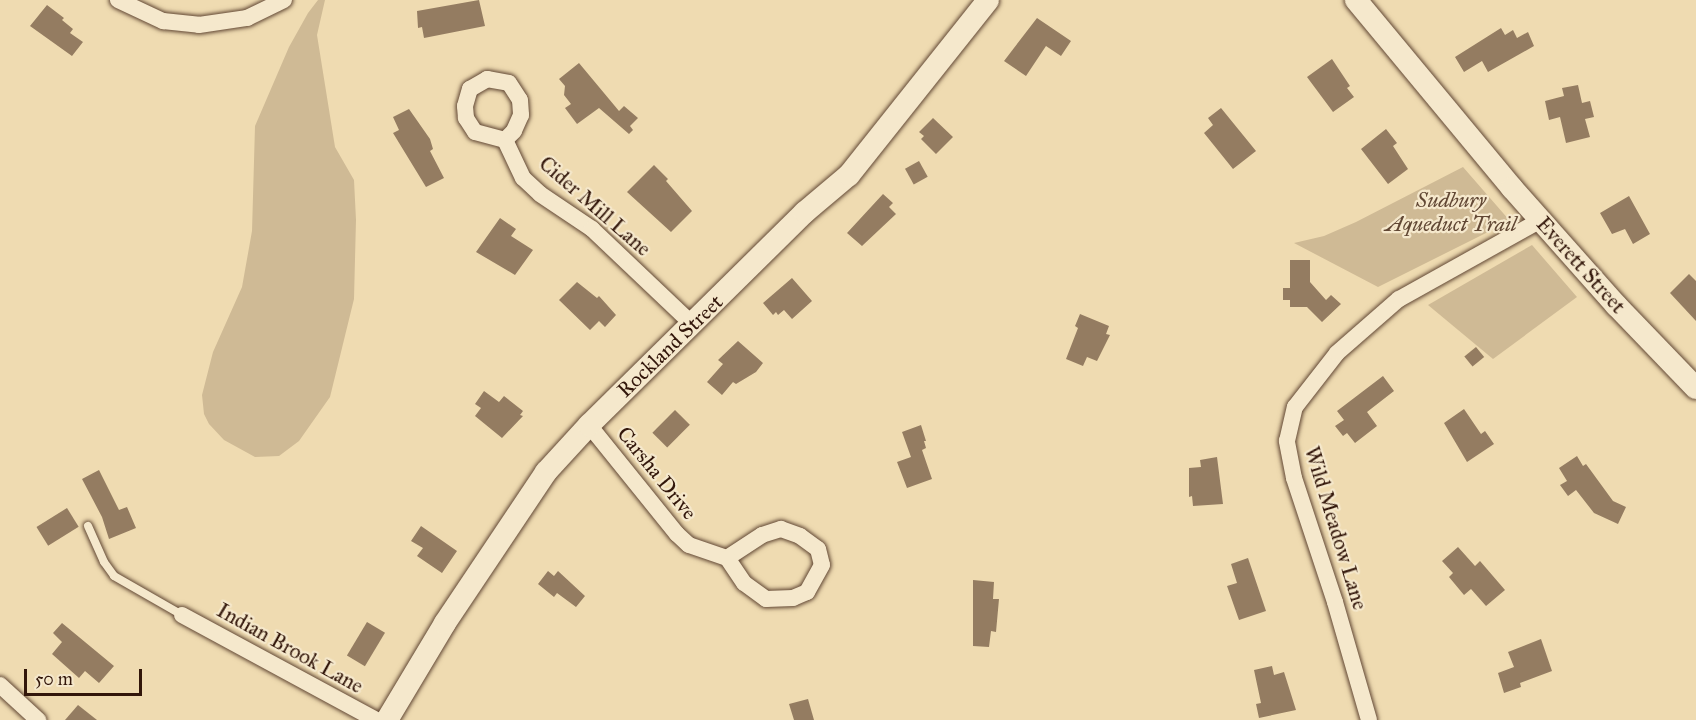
<!DOCTYPE html>
<html>
<head>
<meta charset="utf-8">
<style>
	body { margin:0 }
	#map { position:relative; width:1696px; height:720px; overflow:hidden; background:#efdbb1; font-family:"IM FELL Great Primer",serif }
	div>[style] { position:absolute }
	.green>* { inset:0; background:#cfba95 }
	.building>* { inset:0; background:#947c61; transform-origin:0 0 }
	.roads { filter:drop-shadow(0 0 2px #614734) drop-shadow(0 0 2px #614734) }
	.lane>* { height:8px; margin:-4px; padding:0 4px; transform-origin:4px; border-radius:4px; background:#f5e8cc }
	.street>* { height:16px; margin:-8px; padding:0 8px; transform-origin:8px; border-radius:8px; background:#f5e8cc }
	.secondary>* { height:22px; margin:-11px; padding:0 11px; transform-origin:11px; border-radius:11px; background:#f5e8cc }
	span { translate:-50% -50%; white-space:nowrap; text-align:center; line-height:1.15; -webkit-text-stroke:4.5px #f5e8cc; paint-order:stroke }
	.park-label { font-size:21px; color:#614734; font-style:italic }
	.street-label { font-size:21px; color:#32160a }
	.scale { position:absolute; left:24px; top:669px; width:118px; height:27px; box-sizing:border-box; border:3px solid #32160a; border-top:0; padding-left:8px; font-size:18px; line-height:21px; white-space:nowrap; color:#32160a; -webkit-text-stroke:4px #f5e8cc; paint-order:stroke }
</style>
</head>
<body>
<div id="map">
	<div class="green">
		<i style="clip-path:polygon(318px 0,325px 0,317px 35px,335px 147px,354px 180px,356px 220px,354px 299px,330px 397px,299px 441px,279px 456px,255px 457px,224px 440px,209px 424px,204px 414px,202px 395px,213px 352px,242px 287px,252px 231px,255px 126px,289px 47px,308px 13px)"></i>
		<i style="clip-path:polygon(1463px 167px,1510px 221px,1378px 287px,1294px 243px,1324px 236px,1356px 222px)"></i>
		<i style="clip-path:polygon(1532px 245px,1577px 297px,1493px 359px,1428px 305px)"></i>
	</div>
	<div class="building">
		<i style="clip-path:polygon(479px 0,485px 26px,424px 38px,422px 27px,418px 28px,417px 11px)"></i>
		<i style="clip-path:polygon(47px 5px,64px 18px,62px 20px,73px 29px,70px 33px,83px 42px,72px 56px,30px 26px)"></i>
		<i style="clip-path:polygon(1037px 18px,1071px 41px,1061px 56px,1046px 46px,1026px 76px,1004px 61px)"></i>
		<i style="clip-path:polygon(1501px 28px,1505px 35px,1513px 30px,1517px 38px,1528px 32px,1534px 46px,1488px 72px,1482px 61px,1464px 72px,1455px 57px)"></i>
		<i style="clip-path:polygon(1332px 59px,1350px 86px,1347px 88px,1354px 97px,1333px 112px,1307px 77px)"></i>
		<i style="clip-path:polygon(579px 63px,619px 111px,624px 106px,638px 118px,630px 126px,633px 130px,629px 134px,599px 108px,577px 124px,565px 108px,571px 104px,564px 95px,565px 86px,559px 79px)"></i>
		<i style="clip-path:polygon(1578px 85px,1582px 103px,1590px 101px,1594px 117px,1585px 119px,1590px 137px,1566px 143px,1560px 117px,1549px 120px,1545px 101px,1564px 96px,1562px 88px)"></i>
		<i style="clip-path:polygon(1221px 108px,1256px 151px,1233px 169px,1204px 133px,1213px 125px,1208px 118px)"></i>
		<i style="clip-path:polygon(409px 109px,430px 139px,433px 149px,430px 151px,444px 178px,426px 187px,393px 133px,399px 130px,393px 117px)"></i>
		<i style="clip-path:polygon(933px 118px,953px 137px,936px 154px,921px 139px,924px 136px,919px 132px)"></i>
		<i style="clip-path:polygon(1386px 129px,1397px 143px,1393px 146px,1408px 169px,1388px 184px,1361px 149px)"></i>
		<i style="left:919px;top:161px;width:18px;height:16px;rotate:61deg"></i>
		<i style="clip-path:polygon(654px 165px,668px 179px,666px 181px,692px 211px,671px 232px,627px 192px)"></i>
		<i style="clip-path:polygon(883px 194px,893px 203px,889px 207px,896px 214px,862px 246px,847px 233px)"></i>
		<i style="clip-path:polygon(1629px 196px,1650px 234px,1633px 244px,1625px 229px,1612px 234px,1600px 213px)"></i>
		<i style="clip-path:polygon(500px 218px,516px 229px,511px 236px,533px 250px,515px 275px,476px 252px)"></i>
		<i style="clip-path:polygon(1290px 260px,1310px 260px,1310px 282px,1326px 300px,1331px 295px,1341px 304px,1322px 322px,1307px 307px,1290px 307px,1290px 300px,1283px 300px,1283px 288px,1290px 288px)"></i>
		<i style="clip-path:polygon(1689px 274px,1696px 281px,1696px 321px,1670px 293px)"></i>
		<i style="clip-path:polygon(792px 278px,812px 301px,792px 319px,784px 310px,778px 315px,776px 312px,773px 315px,763px 303px)"></i>
		<i style="clip-path:polygon(577px 282px,597px 298px,599px 296px,616px 315px,605px 327px,599px 321px,590px 330px,559px 300px)"></i>
		<i style="clip-path:polygon(1080px 314px,1109px 326px,1106px 334px,1110px 335px,1097px 361px,1087px 357px,1083px 366px,1066px 359px,1078px 328px,1075px 326px)"></i>
		<i style="clip-path:polygon(738px 341px,763px 363px,756px 372px,736px 384px,733px 382px,722px 395px,707px 382px,723px 364px,718px 360px)"></i>
		<i style="left:1476px;top:347px;width:13px;height:15px;rotate:51deg"></i>
		<i style="clip-path:polygon(1383px 376px,1394px 391px,1367px 412px,1377px 426px,1355px 443px,1347px 433px,1343px 436px,1335px 426px,1344px 420px,1337px 411px)"></i>
		<i style="clip-path:polygon(484px 391px,499px 402px,504px 396px,523px 411px,520px 415px,523px 416px,502px 438px,475px 416px,481px 408px,475px 404px)"></i>
		<i style="clip-path:polygon(1464px 409px,1481px 434px,1485px 431px,1494px 444px,1467px 462px,1444px 423px)"></i>
		<i style="left:675px;top:410px;width:21px;height:32px;rotate:45deg"></i>
		<i style="clip-path:polygon(921px 425px,926px 441px,924px 441px,926px 448px,922px 450px,932px 479px,907px 488px,897px 462px,911px 457px,902px 432px)"></i>
		<i style="clip-path:polygon(1577px 456px,1583px 466px,1586px 464px,1613px 501px,1626px 507px,1618px 524px,1594px 513px,1576px 490px,1568px 496px,1560px 485px,1567px 481px,1559px 468px)"></i>
		<i style="clip-path:polygon(1217px 457px,1223px 504px,1193px 506px,1192px 496px,1189px 497px,1189px 468px,1201px 467px,1200px 460px)"></i>
		<i style="clip-path:polygon(99px 470px,119px 510px,127px 507px,136px 528px,109px 539px,102px 517px,82px 479px)"></i>
		<i style="left:67px;top:508px;width:22px;height:36px;rotate:58deg"></i>
		<i style="clip-path:polygon(421px 526px,457px 551px,442px 573px,417px 556px,423px 548px,411px 541px)"></i>
		<i style="clip-path:polygon(1458px 547px,1475px 566px,1480px 561px,1505px 590px,1486px 606px,1471px 589px,1464px 595px,1449px 577px,1453px 573px,1442px 561px)"></i>
		<i style="clip-path:polygon(1248px 558px,1266px 611px,1239px 620px,1227px 586px,1237px 583px,1231px 564px)"></i>
		<i style="clip-path:polygon(548px 571px,554px 576px,558px 571px,585px 596px,576px 607px,557px 593px,554px 597px,538px 584px)"></i>
		<i style="clip-path:polygon(973px 580px,994px 582px,993px 599px,999px 599px,996px 632px,991px 631px,989px 647px,973px 646px)"></i>
		<i style="left:367px;top:622px;width:21px;height:39px;rotate:31deg"></i>
		<i style="clip-path:polygon(62px 623px,114px 666px,99px 683px,85px 671px,79px 678px,52px 654px,62px 642px,53px 633px)"></i>
		<i style="clip-path:polygon(1541px 639px,1552px 671px,1520px 683px,1521px 687px,1504px 693px,1498px 673px,1514px 667px,1508px 652px)"></i>
		<i style="clip-path:polygon(1272px 666px,1274px 675px,1284px 672px,1296px 710px,1259px 718px,1256px 704px,1261px 703px,1254px 670px)"></i>
		<i style="clip-path:polygon(808px 699px,814px 720px,794px 720px,789px 704px)"></i>
		<i style="clip-path:polygon(78px 705px,97px 720px,65px 720px)"></i>
	</div>
	<div class="roads">
		<div class="lane">
			<i style="left:88px;top:526px;width:39px;rotate:66deg"></i>
			<i style="left:104px;top:562px;width:17px;rotate:54deg"></i>
			<i style="left:114px;top:576px;width:78px;rotate:29.8deg"></i>
		</div>
		<div class="street">
			<i style="left:118px;top:0;width:50px;rotate:25deg"></i>
			<i style="left:163px;top:21px;width:36px;rotate:6deg"></i>
			<i style="left:199px;top:25px;width:49px;rotate:-8.3deg"></i>
			<i style="left:247px;top:18px;width:41px;rotate:-25.9deg"></i>
			<i style="left:505px;top:140px;width:31px;rotate:-165deg"></i>
			<i style="left:475px;top:132px;width:17px;rotate:-123deg"></i>
			<i style="left:466px;top:118px;width:12px;rotate:-95deg"></i>
			<i style="left:465px;top:106px;width:18px;rotate:-74deg"></i>
			<i style="left:470px;top:89px;width:20px;rotate:-30deg"></i>
			<i style="left:487px;top:79px;width:22px;rotate:10deg"></i>
			<i style="left:509px;top:83px;width:20px;rotate:57deg"></i>
			<i style="left:520px;top:100px;width:15px;rotate:86deg"></i>
			<i style="left:521px;top:115px;width:17px;rotate:114deg"></i>
			<i style="left:514px;top:131px;width:13px;rotate:135deg"></i>
			<i style="left:505px;top:140px;width:42px;rotate:64.7deg"></i>
			<i style="left:523px;top:178px;width:23px;rotate:43deg"></i>
			<i style="left:540px;top:194px;width:63px;rotate:33.9deg"></i>
			<i style="left:592px;top:229px;width:138px;rotate:43.5deg"></i>
			<i style="left:589px;top:425px;width:140px;rotate:51.1deg"></i>
			<i style="left:677px;top:534px;width:16px;rotate:43deg"></i>
			<i style="left:689px;top:545px;width:40px;rotate:18.9deg"></i>
			<i style="left:727px;top:558px;width:42px;rotate:-33.3deg"></i>
			<i style="left:762px;top:535px;width:20px;rotate:-18deg"></i>
			<i style="left:781px;top:529px;width:20px;rotate:20deg"></i>
			<i style="left:800px;top:536px;width:22px;rotate:36deg"></i>
			<i style="left:818px;top:549px;width:16px;rotate:76deg"></i>
			<i style="left:822px;top:565px;width:31px;rotate:119deg"></i>
			<i style="left:807px;top:592px;width:15px;rotate:157deg"></i>
			<i style="left:793px;top:598px;width:27px;rotate:178deg"></i>
			<i style="left:766px;top:599px;width:27px;rotate:-144deg"></i>
			<i style="left:744px;top:583px;width:30px;rotate:-124deg"></i>
			<i style="left:182px;top:615px;width:221px;rotate:28.4deg"></i>
			<i style="left:0;top:685px;width:52px;rotate:42.6deg"></i>
			<i style="left:1369px;top:720px;width:123px;rotate:-106.1deg"></i>
			<i style="left:1335px;top:602px;width:131px;rotate:-108.3deg"></i>
			<i style="left:1294px;top:478px;width:38px;rotate:-101deg"></i>
			<i style="left:1287px;top:441px;width:35px;rotate:-77deg"></i>
			<i style="left:1295px;top:407px;width:68px;rotate:-52.1deg"></i>
			<i style="left:1337px;top:353px;width:82px;rotate:-41.1deg"></i>
			<i style="left:1399px;top:299px;width:162px;rotate:-29.1deg"></i>
		</div>
		<div class="secondary">
			<i style="left:1356px;top:0;width:244px;rotate:50.3deg"></i>
			<i style="left:1512px;top:188px;width:157px;rotate:48.4deg"></i>
			<i style="left:1616px;top:305px;width:115px;rotate:46.1deg"></i>
			<i style="left:387px;top:720px;width:113px;rotate:-59.1deg"></i>
			<i style="left:445px;top:623px;width:182px;rotate:-56.2deg"></i>
			<i style="left:546px;top:472px;width:64px;rotate:-47.5deg"></i>
			<i style="left:589px;top:425px;width:303px;rotate:-44.6deg"></i>
			<i style="left:805px;top:212px;width:57px;rotate:-40.1deg"></i>
			<i style="left:849px;top:175px;width:223px;rotate:-51.5deg"></i>
		</div>
	</div>
	<div class="park-label">
		<span style="left:1451px;top:212px">Sudbury<br>Aqueduct Trail</span>
	</div>
	<div class="street-label">
		<span style="left:595px;top:206px;rotate:41deg">Cider Mill Lane</span>
		<span style="left:1581px;top:265px;rotate:48deg">Everett Street</span>
		<span style="left:670px;top:346px;rotate:-44deg">Rockland Street</span>
		<span style="left:657px;top:473px;rotate:51deg">Carsha Drive</span>
		<span style="left:1336px;top:528px;rotate:73deg">Wild Meadow Lane</span>
		<span style="left:290px;top:648px;rotate:29deg">Indian Brook Lane</span>
	</div>
	<div class="scale">50 m</div>
</div>
</body>
</html>
